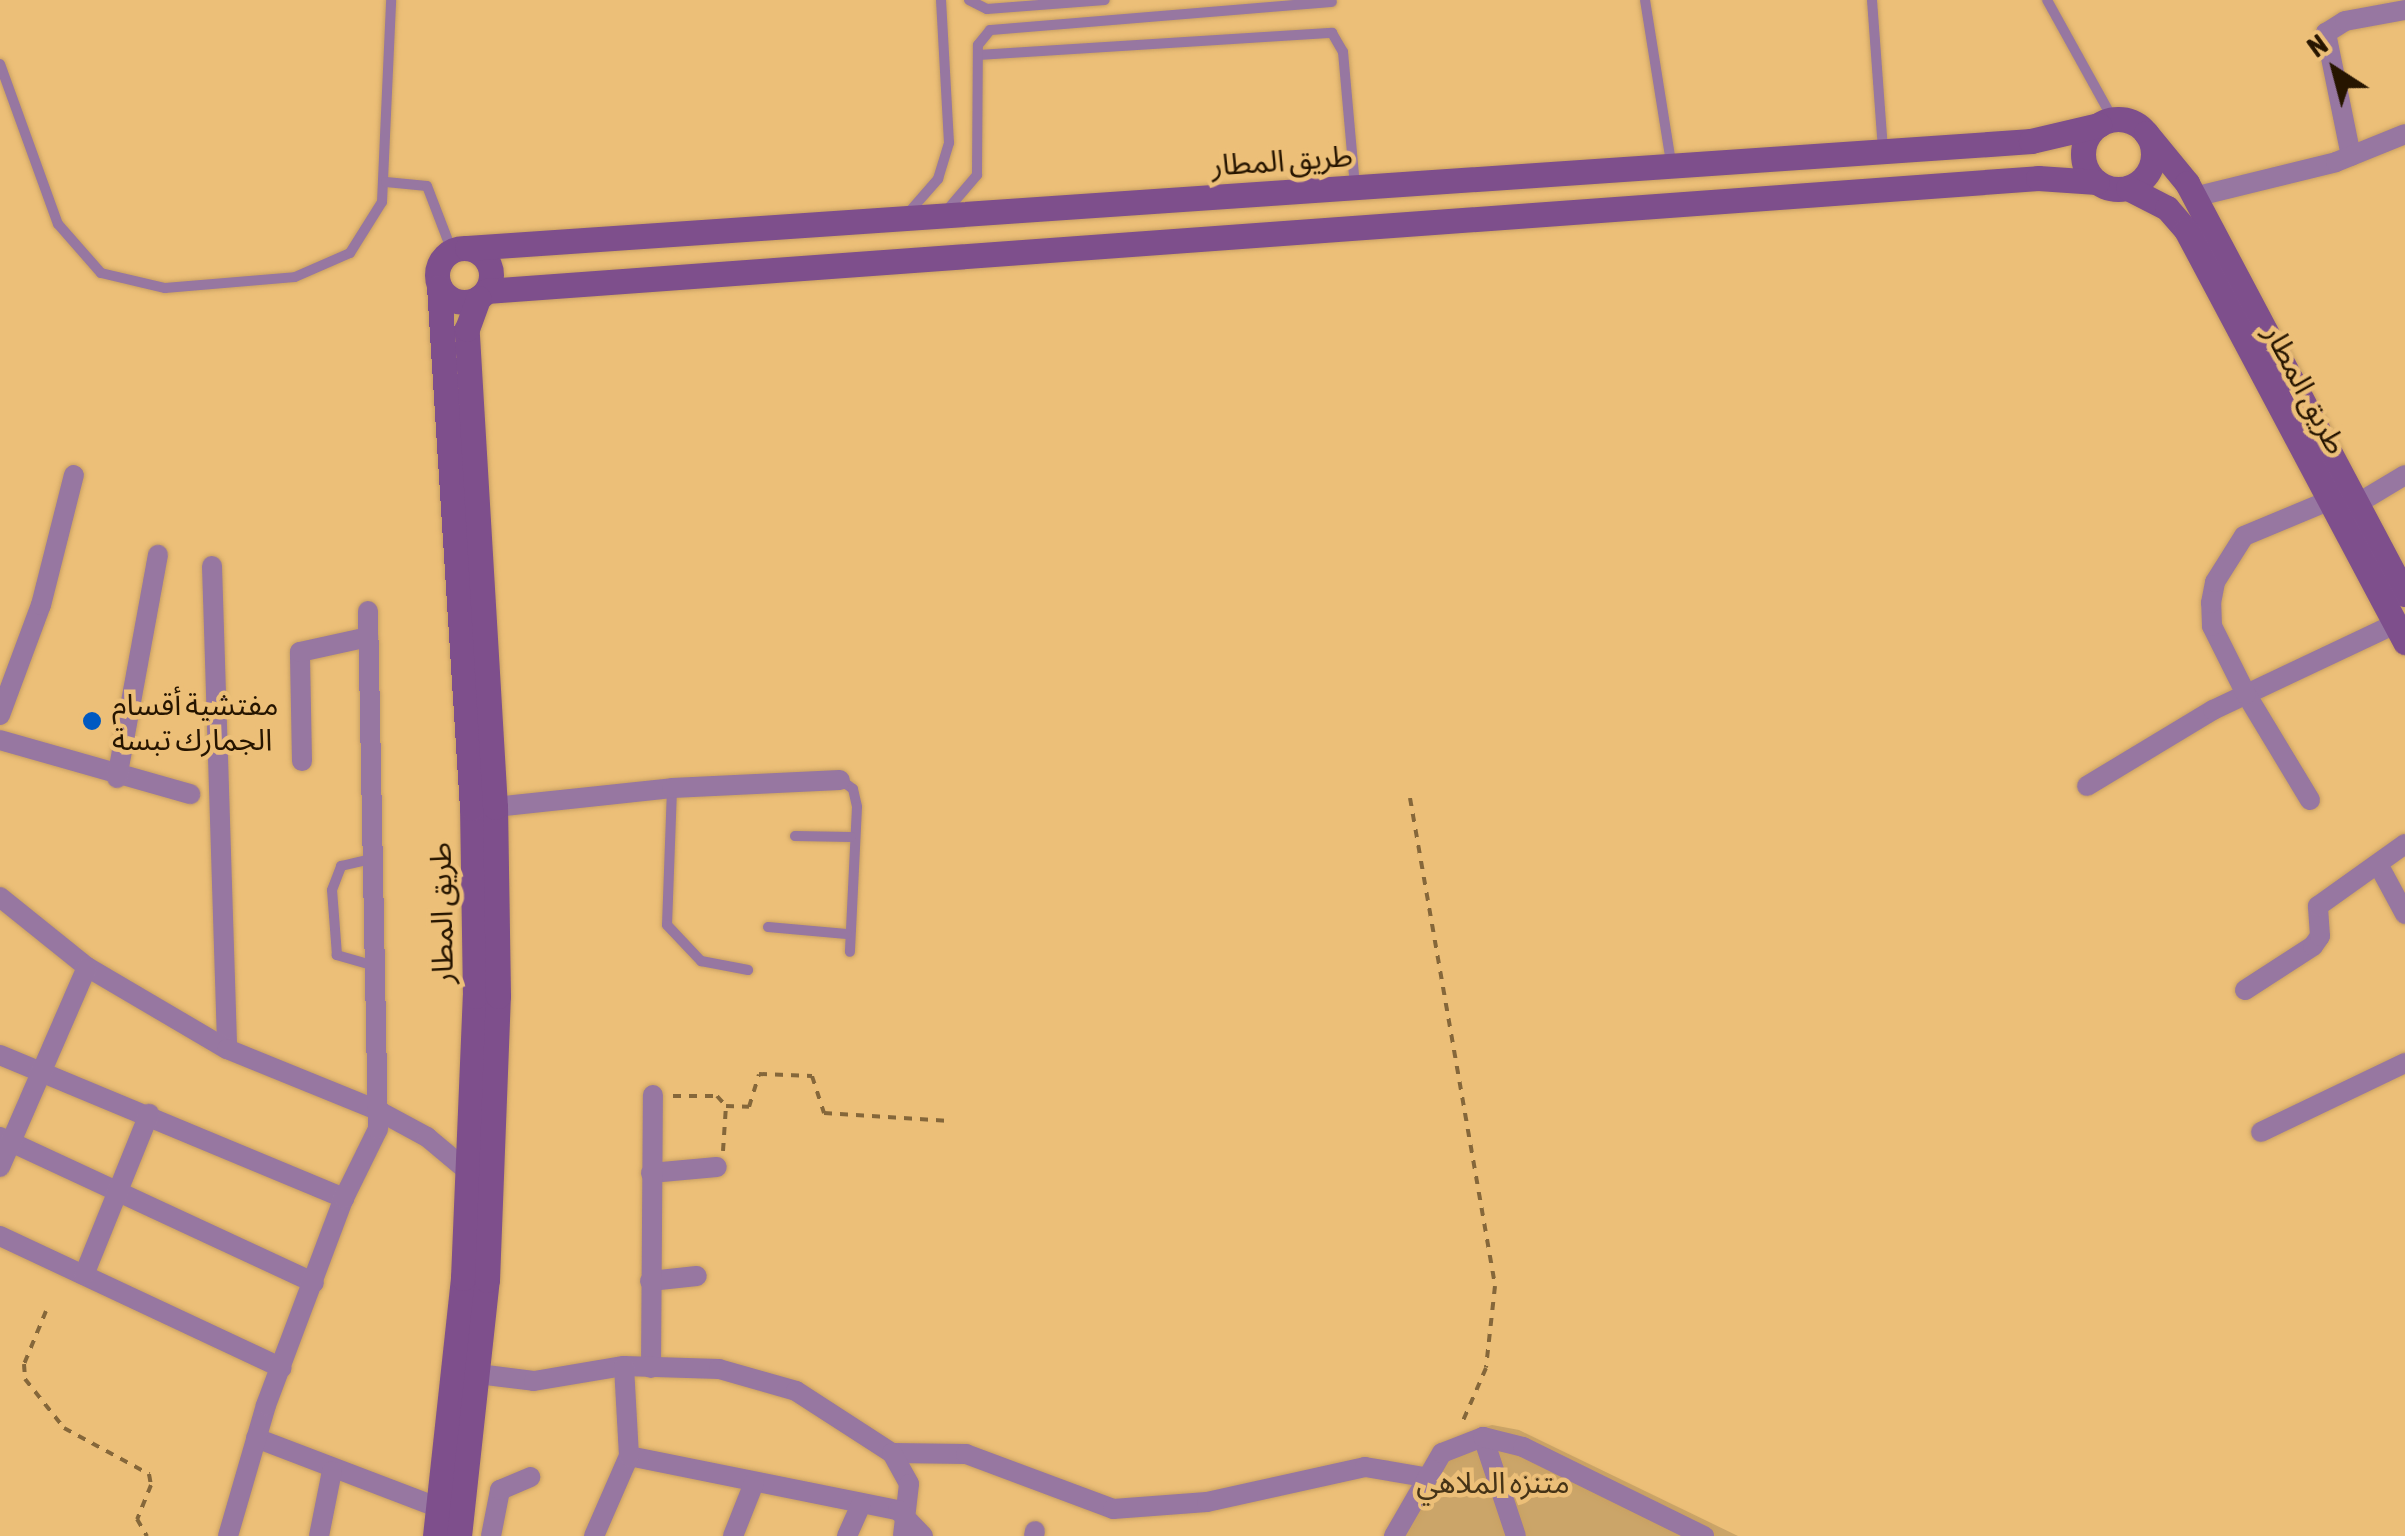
<!DOCTYPE html>
<html>
<head>
<meta charset="utf-8">
<style>
	body { margin:0 }
	#map { position:relative; width:2405px; height:1536px; overflow:hidden; background:#ecbf78; font-family:"Asap Condensed","Noto Sans Arabic",sans-serif }
	div>[style] { position:absolute }
	.green>* { inset:0; background:#cba569 }
	.path>* { height:4px; margin-top:-2px; transform-origin:0; background:repeating-linear-gradient(90deg,#85673a 0 8px,transparent 0 16px) }
	.roads { filter:drop-shadow(0 0 2px #c8a062) drop-shadow(0 0 2px #c8a062) }
	.service>* { height:10px; margin:-5px; padding:0 5px; transform-origin:5px; border-radius:5px; background:#9777a1 }
	.minor>* { height:20px; margin:-10px; padding:0 10px; transform-origin:10px; border-radius:10px; background:#9777a1 }
	.secondary>* { height:25px; margin:-12.5px; padding:0 12.5px; transform-origin:12.5px; border-radius:12.5px; background:#7e4f8c }
	.secondary>.ring { margin:-12.5px; padding:0; box-sizing:content-box; background:none; border:25px solid #7e4f8c; border-radius:50% }
	.dots>* { width:28px; height:28px; translate:-50% -50%; box-sizing:border-box; border:5px solid #ecbf78; border-radius:50% }
	span { translate:-50% -50%; white-space:nowrap; text-align:center; line-height:1.15; -webkit-text-stroke:9px #ecbf78; paint-order:stroke }
	.street-label { font-size:30px; color:#261500 }
	.poi-label { font-size:30px; color:#261500 }
	.left { translate:0 -50%; text-align:left }
	.park-label { font-size:30px; color:#463417 }
	.north { position:absolute; left:2285px; top:20px; width:100px; height:100px; -webkit-text-stroke:8px #ecbf78; paint-order:stroke; rotate:324deg; font-size:28px; font-weight:700; line-height:40px; text-align:center; color:#261500 }
	.north::after { content:''; display:block; margin:auto; width:35px; height:45px; background:#261500; clip-path:polygon(50% 0,100% 100%,50% 72%,0 100%) }
</style>
</head>
<body>
<div id="map">
	<div class="green">
		<i style="clip-path:polygon(1492px 1425px,1519px 1430px,1738px 1536px,1398px 1536px,1466px 1433px)"></i>
	</div>
	<div class="path">
		<i style="left:1410px;top:798px;width:495px;rotate:80.1deg"></i>
		<i style="left:1495px;top:1286px;width:82px;rotate:96.3deg"></i>
		<i style="left:1486px;top:1368px;width:60px;rotate:113.6deg"></i>
		<i style="left:673px;top:1096px;width:44px"></i>
		<i style="left:717px;top:1096px;width:13px;rotate:48deg"></i>
		<i style="left:726px;top:1106px;width:23px;rotate:2deg"></i>
		<i style="left:749px;top:1107px;width:34px;rotate:-73deg"></i>
		<i style="left:759px;top:1074px;width:53px;rotate:2.2deg"></i>
		<i style="left:812px;top:1076px;width:39px;rotate:72deg"></i>
		<i style="left:824px;top:1113px;width:126px;rotate:3.6deg"></i>
		<i style="left:723px;top:1151px;width:45px;rotate:-86.2deg"></i>
		<i style="left:46px;top:1311px;width:57px;rotate:112.5deg"></i>
		<i style="left:24px;top:1364px;width:15px;rotate:86deg"></i>
		<i style="left:25px;top:1379px;width:63px;rotate:51.5deg"></i>
		<i style="left:64px;top:1428px;width:97px;rotate:28.4deg"></i>
		<i style="left:149px;top:1474px;width:11px;rotate:80deg"></i>
		<i style="left:151px;top:1485px;width:37px;rotate:112deg"></i>
		<i style="left:137px;top:1519px;width:20px;rotate:60deg"></i>
	</div>
	<div class="roads">
		<div class="service">
			<i style="left:969px;top:0;width:20px;rotate:27deg"></i>
			<i style="left:987px;top:9px;width:118px;rotate:-4.4deg"></i>
			<i style="left:1645px;top:0;width:164px;rotate:80.9deg"></i>
			<i style="left:1872px;top:0;width:149px;rotate:85.8deg"></i>
			<i style="left:2047px;top:0;width:136px;rotate:61deg"></i>
			<i style="left:978px;top:55px;width:355px;rotate:-3.6deg"></i>
			<i style="left:1332px;top:33px;width:22px;rotate:60deg"></i>
			<i style="left:1343px;top:52px;width:136px;rotate:84.9deg"></i>
			<i style="left:0;top:64px;width:170px;rotate:70.1deg"></i>
			<i style="left:58px;top:224px;width:65px;rotate:48.7deg"></i>
			<i style="left:101px;top:273px;width:66px;rotate:13.2deg"></i>
			<i style="left:165px;top:288px;width:130px;rotate:-4.8deg"></i>
			<i style="left:295px;top:277px;width:60px;rotate:-23.6deg"></i>
			<i style="left:350px;top:253px;width:60px;rotate:-57.9deg"></i>
			<i style="left:382px;top:202px;width:202px;rotate:-87.4deg"></i>
			<i style="left:386px;top:182px;width:41px;rotate:5.6deg"></i>
			<i style="left:427px;top:186px;width:70px;rotate:69deg"></i>
			<i style="left:948px;top:209px;width:45px;rotate:-49.5deg"></i>
			<i style="left:977px;top:175px;width:130px;rotate:-89.6deg"></i>
			<i style="left:978px;top:45px;width:19px;rotate:-51deg"></i>
			<i style="left:990px;top:30px;width:343px;rotate:-4.7deg"></i>
			<i style="left:910px;top:211px;width:43px;rotate:-48.8deg"></i>
			<i style="left:938px;top:179px;width:38px;rotate:-73deg"></i>
			<i style="left:949px;top:143px;width:143px;rotate:-93.2deg"></i>
			<i style="left:841px;top:780px;width:15px;rotate:37deg"></i>
			<i style="left:853px;top:789px;width:18px;rotate:77deg"></i>
			<i style="left:857px;top:807px;width:145px;rotate:92.8deg"></i>
			<i style="left:672px;top:789px;width:136px;rotate:92.1deg"></i>
			<i style="left:667px;top:925px;width:50px;rotate:46.6deg"></i>
			<i style="left:701px;top:961px;width:48px;rotate:10.8deg"></i>
			<i style="left:795px;top:836px;width:56px;rotate:1deg"></i>
			<i style="left:768px;top:927px;width:79px;rotate:5.1deg"></i>
			<i style="left:375px;top:966px;width:40px;rotate:-164deg"></i>
			<i style="left:337px;top:955px;width:65px;rotate:-94.4deg"></i>
			<i style="left:332px;top:890px;width:26px;rotate:-69deg"></i>
			<i style="left:341px;top:866px;width:36px;rotate:-13deg"></i>
		</div>
		<div class="minor">
			<i style="left:2351px;top:156px;width:126px;rotate:-101.5deg"></i>
			<i style="left:2326px;top:33px;width:22px;rotate:-32deg"></i>
			<i style="left:2345px;top:21px;width:61px;rotate:-10.4deg"></i>
			<i style="left:2194px;top:197px;width:146px;rotate:-13.8deg"></i>
			<i style="left:2336px;top:162px;width:74px;rotate:-22.1deg"></i>
			<i style="left:2355px;top:505px;width:58px;rotate:-31deg"></i>
			<i style="left:212px;top:566px;width:483px;rotate:88.2deg"></i>
			<i style="left:0;top:715px;width:117px;rotate:-69.6deg"></i>
			<i style="left:41px;top:605px;width:134px;rotate:-75.8deg"></i>
			<i style="left:0;top:740px;width:198px;rotate:15.9deg"></i>
			<i style="left:302px;top:761px;width:109px;rotate:-91.1deg"></i>
			<i style="left:300px;top:652px;width:70px;rotate:-12.4deg"></i>
			<i style="left:117px;top:778px;width:227px;rotate:-79.6deg"></i>
			<i style="left:2087px;top:786px;width:147px;rotate:-31.1deg"></i>
			<i style="left:2213px;top:710px;width:201px;rotate:-25.3deg"></i>
			<i style="left:2310px;top:800px;width:124px;rotate:-121.1deg"></i>
			<i style="left:2246px;top:694px;width:76px;rotate:-116.6deg"></i>
			<i style="left:2212px;top:626px;width:23px;rotate:-92deg"></i>
			<i style="left:2211px;top:603px;width:21px;rotate:-79deg"></i>
			<i style="left:2215px;top:582px;width:54px;rotate:-57.8deg"></i>
			<i style="left:2244px;top:536px;width:91px;rotate:-22.6deg"></i>
			<i style="left:495px;top:807px;width:178px;rotate:-6.1deg"></i>
			<i style="left:672px;top:788px;width:168px;rotate:-2.7deg"></i>
			<i style="left:2378px;top:864px;width:57px;rotate:61.6deg"></i>
			<i style="left:0;top:897px;width:112px;rotate:38.8deg"></i>
			<i style="left:87px;top:967px;width:162px;rotate:30.4deg"></i>
			<i style="left:227px;top:1049px;width:162px;rotate:22.1deg"></i>
			<i style="left:377px;top:1110px;width:57px;rotate:28.4deg"></i>
			<i style="left:427px;top:1137px;width:56px;rotate:39.9deg"></i>
			<i style="left:2245px;top:990px;width:81px;rotate:-32.9deg"></i>
			<i style="left:2313px;top:946px;width:12px;rotate:-55deg"></i>
			<i style="left:2320px;top:936px;width:30px;rotate:-94deg"></i>
			<i style="left:2318px;top:906px;width:107px;rotate:-35.5deg"></i>
			<i style="left:0;top:1055px;width:373px;rotate:22.6deg"></i>
			<i style="left:2261px;top:1132px;width:160px;rotate:-25.6deg"></i>
			<i style="left:0;top:1137px;width:346px;rotate:24.9deg"></i>
			<i style="left:0;top:1167px;width:218px;rotate:-66.5deg"></i>
			<i style="left:651px;top:1173px;width:66px;rotate:-5.2deg"></i>
			<i style="left:0;top:1236px;width:311px;rotate:25.1deg"></i>
			<i style="left:84px;top:1275px;width:174px;rotate:-68deg"></i>
			<i style="left:650px;top:1281px;width:47px;rotate:-6.1deg"></i>
			<i style="left:651px;top:1368px;width:273px;rotate:-89.6deg"></i>
			<i style="left:478px;top:1374px;width:56px;rotate:7.1deg"></i>
			<i style="left:534px;top:1381px;width:91px;rotate:-9.5deg"></i>
			<i style="left:624px;top:1366px;width:95px;rotate:1.8deg"></i>
			<i style="left:719px;top:1369px;width:80px;rotate:15.9deg"></i>
			<i style="left:796px;top:1391px;width:114px;rotate:32.9deg"></i>
			<i style="left:892px;top:1453px;width:74px;rotate:0.8deg"></i>
			<i style="left:966px;top:1454px;width:157px;rotate:20.5deg"></i>
			<i style="left:1113px;top:1509px;width:94px;rotate:-4.3deg"></i>
			<i style="left:1207px;top:1502px;width:162px;rotate:-12.5deg"></i>
			<i style="left:1365px;top:1467px;width:60px;rotate:9.6deg"></i>
			<i style="left:1483px;top:1437px;width:104px;rotate:71.6deg"></i>
			<i style="left:256px;top:1438px;width:196px;rotate:20.9deg"></i>
			<i style="left:892px;top:1453px;width:35px;rotate:61deg"></i>
			<i style="left:909px;top:1484px;width:52px;rotate:96.6deg"></i>
			<i style="left:629px;top:1456px;width:274px;rotate:11.4deg"></i>
			<i style="left:898px;top:1510px;width:36px;rotate:46deg"></i>
			<i style="left:228px;top:1536px;width:136px;rotate:-73.8deg"></i>
			<i style="left:266px;top:1405px;width:221px;rotate:-69.4deg"></i>
			<i style="left:344px;top:1198px;width:77px;rotate:-63.8deg"></i>
			<i style="left:378px;top:1129px;width:518px;rotate:-91.11deg"></i>
			<i style="left:319px;top:1536px;width:66px;rotate:-78.7deg"></i>
			<i style="left:491px;top:1536px;width:47px;rotate:-78.9deg"></i>
			<i style="left:500px;top:1490px;width:33px;rotate:-23deg"></i>
			<i style="left:594px;top:1536px;width:87px;rotate:-66.4deg"></i>
			<i style="left:629px;top:1456px;width:90px;rotate:-93.2deg"></i>
			<i style="left:733px;top:1536px;width:57px;rotate:-68.4deg"></i>
			<i style="left:847px;top:1536px;width:35px;rotate:-66deg"></i>
			<i style="left:1034px;top:1536px;width:5px;rotate:-79deg"></i>
			<i style="left:1394px;top:1536px;width:96px;rotate:-60deg"></i>
			<i style="left:1442px;top:1453px;width:44px;rotate:-21.3deg"></i>
			<i style="left:1483px;top:1437px;width:41px;rotate:14deg"></i>
			<i style="left:1523px;top:1447px;width:202px;rotate:26.2deg"></i>
		</div>
		<div class="secondary">
			<i class="ring" style="left:2083px;top:119px;width:45px;height:45px"></i>
			<i style="left:2146px;top:133px;width:65px;rotate:50.6deg"></i>
			<i style="left:2187px;top:183px;width:465px;rotate:62.1deg"></i>
			<i style="left:2128px;top:188px;width:44px;rotate:27.1deg"></i>
			<i style="left:2167px;top:208px;width:29px;rotate:49deg"></i>
			<i style="left:2186px;top:230px;width:467px;rotate:62deg"></i>
			<i class="ring" style="left:437px;top:248px;width:29px;height:29px"></i>
			<i style="left:467px;top:248px;width:1568px;rotate:-3.91deg"></i>
			<i style="left:2031px;top:141px;width:70px;rotate:-13.2deg"></i>
			<i style="left:486px;top:291px;width:1556px;rotate:-4.16deg"></i>
			<i style="left:2038px;top:178px;width:59px;rotate:3.9deg"></i>
			<i style="left:435px;top:1536px;width:260px;rotate:-83.8deg"></i>
			<i style="left:463px;top:1278px;width:282px;rotate:-87.6deg"></i>
			<i style="left:475px;top:996px;width:188px;rotate:-90.9deg"></i>
			<i style="left:472px;top:808px;width:522px;rotate:-93.62deg"></i>
			<i style="left:459px;top:1536px;width:258px;rotate:-83.8deg"></i>
			<i style="left:487px;top:1280px;width:284px;rotate:-87.8deg"></i>
			<i style="left:498px;top:996px;width:189px;rotate:-90.9deg"></i>
			<i style="left:495px;top:807px;width:479px;rotate:-93.4deg"></i>
			<i style="left:467px;top:329px;width:33px;rotate:-70deg"></i>
		</div>
	</div>
	<div class="dots">
		<i style="left:92px;top:721px;background:#0059c2"></i>
	</div>
	<div class="street-label">
		<span style="left:1282px;top:160px;rotate:-4deg">طريق المطار</span>
		<span style="left:2306px;top:389px;rotate:62deg">طريق المطار</span>
		<span style="left:441px;top:913px;rotate:-91deg">طريق المطار</span>
	</div>
	<div class="poi-label">
		<span class="left" style="left:112px;top:721px">مفتشية أقسام<br>الجمارك تبسة</span>
	</div>
	<div class="park-label">
		<span style="left:1493px;top:1482px">متنزه الملاهي</span>
	</div>
	<div class="north">N</div>
</div>
</body>
</html>
